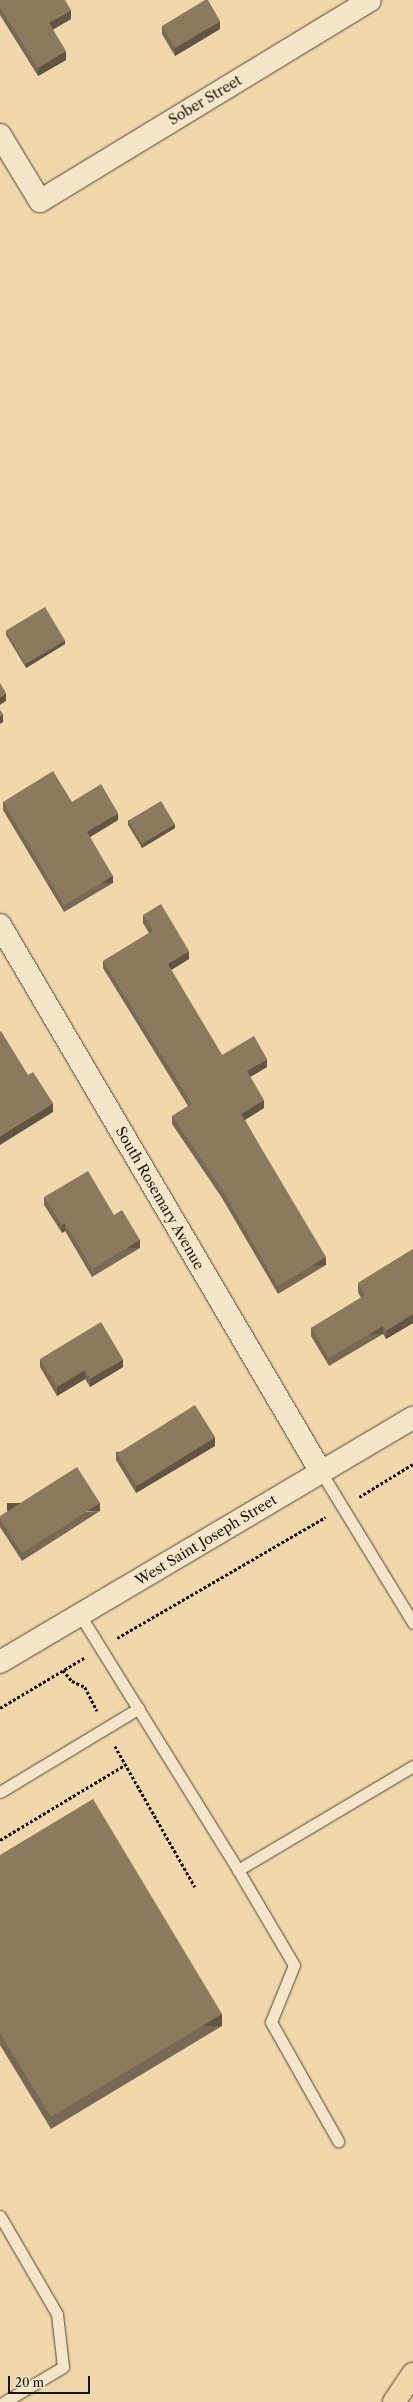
<!DOCTYPE html>
<html>
<head>
<meta charset="utf-8">
<style>
	body { margin:0 }
	#map { position:relative; width:413px; height:2402px; overflow:hidden; background:#f0d8ac; font-family:"Libre Caslon Text",serif }
	div>[style] { position:absolute }
	.path>* { height:2.5px; margin-top:-1.25px; transform-origin:0; background:repeating-linear-gradient(90deg,#1f140c 0 3px,transparent 0 5px) }
	.roads { filter:drop-shadow(0 0 1px #534534) drop-shadow(0 0 1px #534534) }
	.lane>* { height:11px; margin:-5.5px; padding:0 5.5px; transform-origin:5.5px; border-radius:5.5px; background:#f5e6c9 }
	.street>* { height:22px; margin:-11px; padding:0 11px; transform-origin:11px; border-radius:11px; background:#f5e6c9 }
	.secondary>* { height:22px; margin:-11px; padding:0 11px; transform-origin:11px; border-radius:11px; background:#f5e6c9 }
	.highway>* { height:22px; margin:-11px; padding:0 11px; transform-origin:11px; border-radius:11px; background:#f0d8ac }
	.wall>* { inset:0; background:#786952 }
	.shaded-wall>* { inset:0; background:#625542; transform-origin:0 0 }
	.building>* { inset:0; background:#8c7a5f; transform-origin:0 0 }
	span { translate:-50% -50%; white-space:nowrap; text-align:center; line-height:1.15; -webkit-text-stroke:3px #f5e6c9; paint-order:stroke }
	.street-label { font-size:14px; color:#1f140c }
	.scale { position:absolute; left:8px; top:2376px; width:82px; height:18px; box-sizing:border-box; border:2px solid #1f140c; border-top:0; padding-left:5px; font-size:12px; line-height:14px; white-space:nowrap; color:#1f140c; -webkit-text-stroke:3px #f5e6c9; paint-order:stroke }
</style>
</head>
<body>
<div id="map">
	<div class="path">
		<i style="left:359px;top:1497px;width:63px;rotate:-31.4deg"></i>
		<i style="left:117px;top:1638px;width:241px;rotate:-30.1deg"></i>
		<i style="left:63px;top:1670px;width:14px;rotate:51deg"></i>
		<i style="left:72px;top:1681px;width:14px;rotate:25deg"></i>
		<i style="left:85px;top:1687px;width:27px;rotate:63deg"></i>
		<i style="left:0;top:1708px;width:98px;rotate:-30.8deg"></i>
		<i style="left:115px;top:1746px;width:162px;rotate:60.4deg"></i>
		<i style="left:0;top:1840px;width:146px;rotate:-31deg"></i>
	</div>
	<div class="roads">
		<div class="lane">
			<i style="left:321px;top:1472px;width:177px;rotate:58.6deg"></i>
			<i style="left:80px;top:1615px;width:300px;rotate:58.2deg"></i>
			<i style="left:238px;top:1870px;width:204px;rotate:-30.7deg"></i>
			<i style="left:0;top:1792px;width:162px;rotate:-31.1deg"></i>
			<i style="left:238px;top:1870px;width:110px;rotate:59.5deg"></i>
			<i style="left:294px;top:1965px;width:61px;rotate:112deg"></i>
			<i style="left:271px;top:2022px;width:137px;rotate:60.6deg"></i>
			<i style="left:0;top:2216px;width:113px;rotate:59.8deg"></i>
			<i style="left:57px;top:2314px;width:53px;rotate:83.5deg"></i>
			<i style="left:63px;top:2367px;width:69px;rotate:149.3deg"></i>
		</div>
		<div class="street">
			<i style="left:0;top:135px;width:77px;rotate:58.8deg"></i>
			<i style="left:40px;top:201px;width:386px;rotate:-31.3deg"></i>
		</div>
		<div class="secondary">
			<i style="left:0;top:925px;width:634px;rotate:59.59deg"></i>
			<i style="left:0;top:1662px;width:480px;rotate:-30.6deg"></i>
		</div>
		<div class="highway">
			<i style="left:394px;top:2402px;width:34px;rotate:-56deg"></i>
		</div>
	</div>
	<div class="wall">
		<i style="clip-path:polygon(0 0,71px 19px,53px 29px,66px 60px,38px 76px,0 15px)"></i>
		<i style="clip-path:polygon(162px 26px,220px 29px,175px 56px,162px 34px)"></i>
		<i style="clip-path:polygon(6px 631px,65px 644px,26px 668px,6px 635px)"></i>
		<i style="clip-path:polygon(3px 802px,72px 802px,118px 820px,90px 837px,113px 883px,64px 912px,3px 810px)"></i>
		<i style="clip-path:polygon(128px 820px,175px 828px,142px 848px,128px 825px)"></i>
		<i style="clip-path:polygon(143px 915px,189px 959px,171px 970px,222px 1055px,267px 1067px,250px 1077px,264px 1108px,245px 1120px,326px 1265px,278px 1294px,222px 1198px,172px 1124px,172px 1116px,188px 1106px,103px 968px,103px 961px,149px 933px,143px 923px)"></i>
		<i style="clip-path:polygon(44px 1197px,114px 1215px,140px 1248px,92px 1277px,65px 1231px,62px 1233px,44px 1205px)"></i>
		<i style="clip-path:polygon(413px 1249px,413px 1323px,386px 1339px,383px 1334px,329px 1366px,311px 1336px,311px 1328px,361px 1298px,358px 1292px,358px 1283px)"></i>
		<i style="clip-path:polygon(40px 1359px,123px 1367px,90px 1387px,85px 1379px,57px 1396px,40px 1367px)"></i>
		<i style="clip-path:polygon(215px 1446px,136px 1493px,116px 1460px,116px 1452px)"></i>
		<i style="clip-path:polygon(100px 1511px,22px 1561px,0 1527px,0 1516px)"></i>
		<i style="clip-path:polygon(0 1855px,222px 2026px,51px 2129px,0 2045px)"></i>
	</div>
	<div class="shaded-wall">
		<i style="clip-path:polygon(71px 10px,71px 19px,49px 32px,49px 23px)"></i>
		<i style="clip-path:polygon(220px 21px,220px 29px,175px 56px,175px 48px)"></i>
		<i style="clip-path:polygon(66px 51px,66px 60px,38px 76px,38px 68px)"></i>
		<i style="clip-path:polygon(65px 640px,65px 644px,26px 668px,26px 663px)"></i>
		<i style="clip-path:polygon(6px 693px,6px 701px,0 705px,0 697px)"></i>
		<i style="clip-path:polygon(3px 714px,3px 722px,0 724px,0 716px)"></i>
		<i style="clip-path:polygon(118px 813px,118px 820px,87px 839px,87px 832px)"></i>
		<i style="clip-path:polygon(175px 824px,175px 828px,142px 848px,142px 843px)"></i>
		<i style="left:113px;top:876px;width:7px;height:57px;rotate:90deg"></i>
		<i style="clip-path:polygon(189px 951px,189px 959px,168px 972px,168px 964px)"></i>
		<i style="clip-path:polygon(267px 1059px,267px 1067px,247px 1079px,247px 1071px)"></i>
		<i style="clip-path:polygon(264px 1100px,264px 1108px,241px 1122px,241px 1114px)"></i>
		<i style="clip-path:polygon(53px 1103px,53px 1112px,0 1145px,0 1136px)"></i>
		<i style="clip-path:polygon(65px 1223px,65px 1231px,62px 1233px,62px 1225px)"></i>
		<i style="left:140px;top:1240px;width:8px;height:56px;rotate:90deg"></i>
		<i style="left:326px;top:1257px;width:8px;height:56px;rotate:90deg"></i>
		<i style="clip-path:polygon(413px 1314px,413px 1323px,386px 1339px,386px 1331px)"></i>
		<i style="left:383px;top:1326px;width:8px;height:63px;rotate:90deg"></i>
		<i style="clip-path:polygon(123px 1359px,123px 1367px,90px 1387px,90px 1379px)"></i>
		<i style="clip-path:polygon(85px 1370px,85px 1379px,57px 1396px,57px 1387px)"></i>
		<i style="clip-path:polygon(215px 1437px,215px 1446px,136px 1493px,136px 1485px)"></i>
		<i style="left:100px;top:1503px;width:8px;height:93px;rotate:90deg"></i>
		<i style="left:222px;top:2014px;width:12px;height:200px;rotate:90deg"></i>
	</div>
	<div class="building">
		<i style="clip-path:polygon(0 0,65px 0,71px 10px,49px 23px,66px 51px,38px 68px,0 7px)"></i>
		<i style="clip-path:polygon(205px 0,208px 0,220px 21px,175px 48px,162px 26px)"></i>
		<i style="left:45px;top:607px;width:39px;height:46px;rotate:59deg"></i>
		<i style="clip-path:polygon(0 683px,6px 693px,0 697px)"></i>
		<i style="clip-path:polygon(0 710px,3px 714px,0 716px)"></i>
		<i style="clip-path:polygon(53px 771px,72px 802px,101px 784px,118px 813px,87px 832px,113px 876px,64px 905px,3px 802px)"></i>
		<i style="left:161px;top:801px;width:27px;height:38px;rotate:59deg"></i>
		<i style="clip-path:polygon(161px 904px,189px 951px,168px 964px,222px 1055px,254px 1036px,267px 1059px,247px 1071px,264px 1100px,241px 1114px,326px 1257px,278px 1286px,222px 1190px,172px 1116px,192px 1104px,103px 961px,153px 931px,143px 915px)"></i>
		<i style="clip-path:polygon(1px 1031px,28px 1075px,33px 1072px,53px 1103px,0 1136px,0 1032px)"></i>
		<i style="clip-path:polygon(88px 1171px,114px 1215px,122px 1210px,140px 1240px,92px 1269px,65px 1223px,62px 1225px,44px 1197px)"></i>
		<i style="clip-path:polygon(413px 1249px,413px 1314px,386px 1331px,383px 1326px,329px 1358px,311px 1328px,365px 1295px,358px 1283px)"></i>
		<i style="clip-path:polygon(101px 1322px,123px 1359px,90px 1379px,85px 1370px,57px 1387px,40px 1359px)"></i>
		<i style="left:195px;top:1405px;width:38px;height:92px;rotate:58deg"></i>
		<i style="clip-path:polygon(77px 1467px,100px 1503px,22px 1553px,0 1519px,0 1516px)"></i>
		<i style="clip-path:polygon(93px 1799px,222px 2014px,51px 2117px,0 2033px,0 1855px)"></i>
	</div>
	<div class="street-label">
		<span style="left:205px;top:100px;rotate:-31deg">Sober Street</span>
		<span style="left:160px;top:1198px;rotate:60deg">South Rosemary Avenue</span>
		<span style="left:206px;top:1540px;rotate:-31deg">West Saint Joseph Street</span>
	</div>
	<div class="scale">20 m</div>
</div>
</body>
</html>
